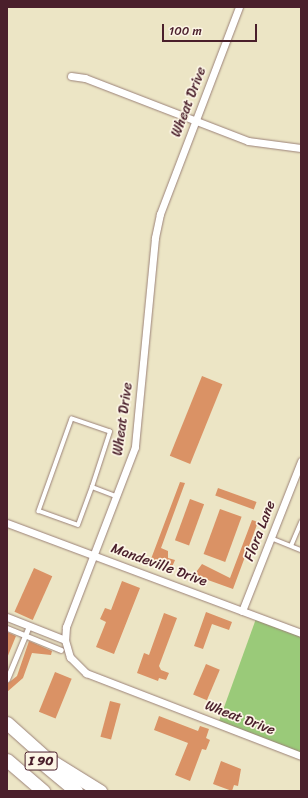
<!DOCTYPE html>
<html>
<head>
<meta charset="utf-8">
<style>
	body { margin:0 }
	#map { position:relative; width:308px; height:798px; overflow:hidden; background:#ece5c5; font-family:Sriracha,sans-serif }
	div>[style] { position:absolute }
	.green>* { inset:0; background:#9aca79 }
	.building>* { inset:0; background:#da9265; transform-origin:0 0 }
	.roads { filter:drop-shadow(0 0 1px #9b8278) drop-shadow(0 0 1px #9b8278) }
	.service>* { height:3.5px; margin:-1.75px; padding:0 1.75px; transform-origin:1.75px; border-radius:1.75px; background:#fff }
	.pedestrian>* { height:5px; margin:-2.5px; padding:0 2.5px; transform-origin:2.5px; border-radius:2.5px; background:#fff }
	.minor>* { height:7px; margin:-3.5px; padding:0 3.5px; transform-origin:3.5px; border-radius:3.5px; background:#fff }
	.motorway>* { height:13px; margin:-6.5px; padding:0 6.5px; transform-origin:6.5px; border-radius:6.5px; background:#fff }
	span { translate:-50% -50%; white-space:nowrap; text-align:center; line-height:1.15; -webkit-text-stroke:3.5px #fcf5e5; paint-order:stroke }
	.shield-label span { padding:1px 3px; background:#fcf5e5; border:1px solid; border-radius:3px; -webkit-text-stroke-width:0 }
	.shield-label { font-size:13px; color:#4a1f2b; font-weight:700 }
	.street-label { font-size:14px; color:#4a1f2b }
	.frame { position:absolute; inset:0; border:8px solid #4a1f2b; pointer-events:none }
	.scale { position:absolute; left:162px; top:24px; width:95px; height:18px; box-sizing:border-box; border:2px solid #4a1f2b; border-top:0; padding-left:5px; font-size:12px; line-height:14px; white-space:nowrap; color:#4a1f2b; -webkit-text-stroke:3px #fcf5e5; paint-order:stroke }
</style>
</head>
<body>
<div id="map">
	<div class="green">
		<i style="clip-path:polygon(257px 616px,301px 633px,301px 756px,218px 724px)"></i>
	</div>
	<div class="building">
		<i style="left:202px;top:376px;width:22px;height:86px;rotate:22deg"></i>
		<i style="clip-path:polygon(180px 482px,185px 483px,161px 548px,168px 551px,168px 558px,175px 560px,172px 567px,151px 559px)"></i>
		<i style="left:218px;top:488px;width:41px;height:8px;rotate:20deg"></i>
		<i style="left:190px;top:499px;width:15px;height:44px;rotate:20deg"></i>
		<i style="left:220px;top:509px;width:23px;height:48px;rotate:20deg"></i>
		<i style="clip-path:polygon(252px 520px,258px 522px,233px 589px,194px 575px,202px 564px,230px 578px)"></i>
		<i style="left:34px;top:568px;width:20px;height:48px;rotate:24deg"></i>
		<i style="clip-path:polygon(122px 581px,140px 588px,114px 654px,96px 647px,106px 622px,100px 619px,105px 608px,111px 610px)"></i>
		<i style="clip-path:polygon(206px 612px,232px 622px,229px 630px,212px 624px,203px 649px,194px 646px)"></i>
		<i style="clip-path:polygon(164px 613px,177px 618px,159px 666px,161px 670px,169px 673px,166px 680px,159px 678px,158px 681px,137px 673px,144px 653px,149px 655px)"></i>
		<i style="clip-path:polygon(7px 632px,16px 636px,7px 658px)"></i>
		<i style="clip-path:polygon(29px 641px,52px 651px,51px 655px,32px 653px,23px 678px,7px 692px,7px 684px,17px 676px)"></i>
		<i style="left:206px;top:664px;width:15px;height:33px;rotate:23deg"></i>
		<i style="left:55px;top:672px;width:18px;height:43px;rotate:22deg"></i>
		<i style="left:110px;top:701px;width:11px;height:37px;rotate:15deg"></i>
		<i style="clip-path:polygon(159px 716px,198px 731px,200px 726px,209px 729px,206px 738px,210px 740px,206px 750px,202px 749px,190px 781px,175px 775px,188px 743px,154px 730px)"></i>
		<i style="clip-path:polygon(221px 761px,241px 769px,238px 786px,234px 785px,232px 791px,213px 784px)"></i>
	</div>
	<div class="roads">
		<div class="service">
			<i style="left:92px;top:487px;width:58px;rotate:-71.9deg"></i>
			<i style="left:110px;top:432px;width:40px;rotate:-161.1deg"></i>
			<i style="left:72px;top:419px;width:98px;rotate:109.7deg"></i>
			<i style="left:39px;top:511px;width:41px;rotate:19.7deg"></i>
			<i style="left:78px;top:525px;width:40px;rotate:-69.8deg"></i>
			<i style="left:92px;top:487px;width:26px;rotate:21deg"></i>
			<i style="left:271px;top:538px;width:32px;rotate:22deg"></i>
			<i style="left:291px;top:546px;width:26px;rotate:-67deg"></i>
		</div>
		<div class="pedestrian">
			<i style="left:7px;top:628px;width:58px;rotate:22.2deg"></i>
			<i style="left:7px;top:679px;width:57px;rotate:-67.5deg"></i>
		</div>
		<div class="minor">
			<i style="left:239px;top:7px;width:222px;rotate:110.9deg"></i>
			<i style="left:160px;top:214px;width:25px;rotate:102deg"></i>
			<i style="left:155px;top:238px;width:210px;rotate:95.5deg"></i>
			<i style="left:135px;top:447px;width:193px;rotate:111deg"></i>
			<i style="left:66px;top:627px;width:13px;rotate:94deg"></i>
			<i style="left:65px;top:640px;width:18px;rotate:74deg"></i>
			<i style="left:70px;top:657px;width:23px;rotate:45deg"></i>
			<i style="left:86px;top:673px;width:230px;rotate:21.1deg"></i>
			<i style="left:71px;top:76px;width:14px;rotate:8deg"></i>
			<i style="left:85px;top:78px;width:175px;rotate:21.1deg"></i>
			<i style="left:248px;top:141px;width:53px;rotate:7.5deg"></i>
			<i style="left:7px;top:523px;width:314px;rotate:20.5deg"></i>
			<i style="left:242px;top:611px;width:161px;rotate:-68.5deg"></i>
			<i style="left:7px;top:617px;width:62px;rotate:21.6deg"></i>
		</div>
		<div class="motorway">
			<i style="left:7px;top:723px;width:51px;rotate:41.8deg"></i>
			<i style="left:45px;top:757px;width:65px;rotate:31.7deg"></i>
			<i style="left:7px;top:760px;width:48px;rotate:40.7deg"></i>
			<i style="left:40px;top:761px;width:47px;rotate:39.8deg"></i>
		</div>
	</div>
	<div class="shield-label">
		<span style="left:41px;top:761px">I 90</span>
	</div>
	<div class="street-label">
		<span style="left:189px;top:102px;rotate:-69deg">Wheat Drive</span>
		<span style="left:123px;top:419px;rotate:-82deg">Wheat Drive</span>
		<span style="left:260px;top:531px;rotate:-69deg">Flora Lane</span>
		<span style="left:159px;top:565px;rotate:20deg">Mandeville Drive</span>
		<span style="left:240px;top:718px;rotate:21deg">Wheat Drive</span>
	</div>
	<div class="frame"></div>
	<div class="scale">100 m</div>
</div>
</body>
</html>
